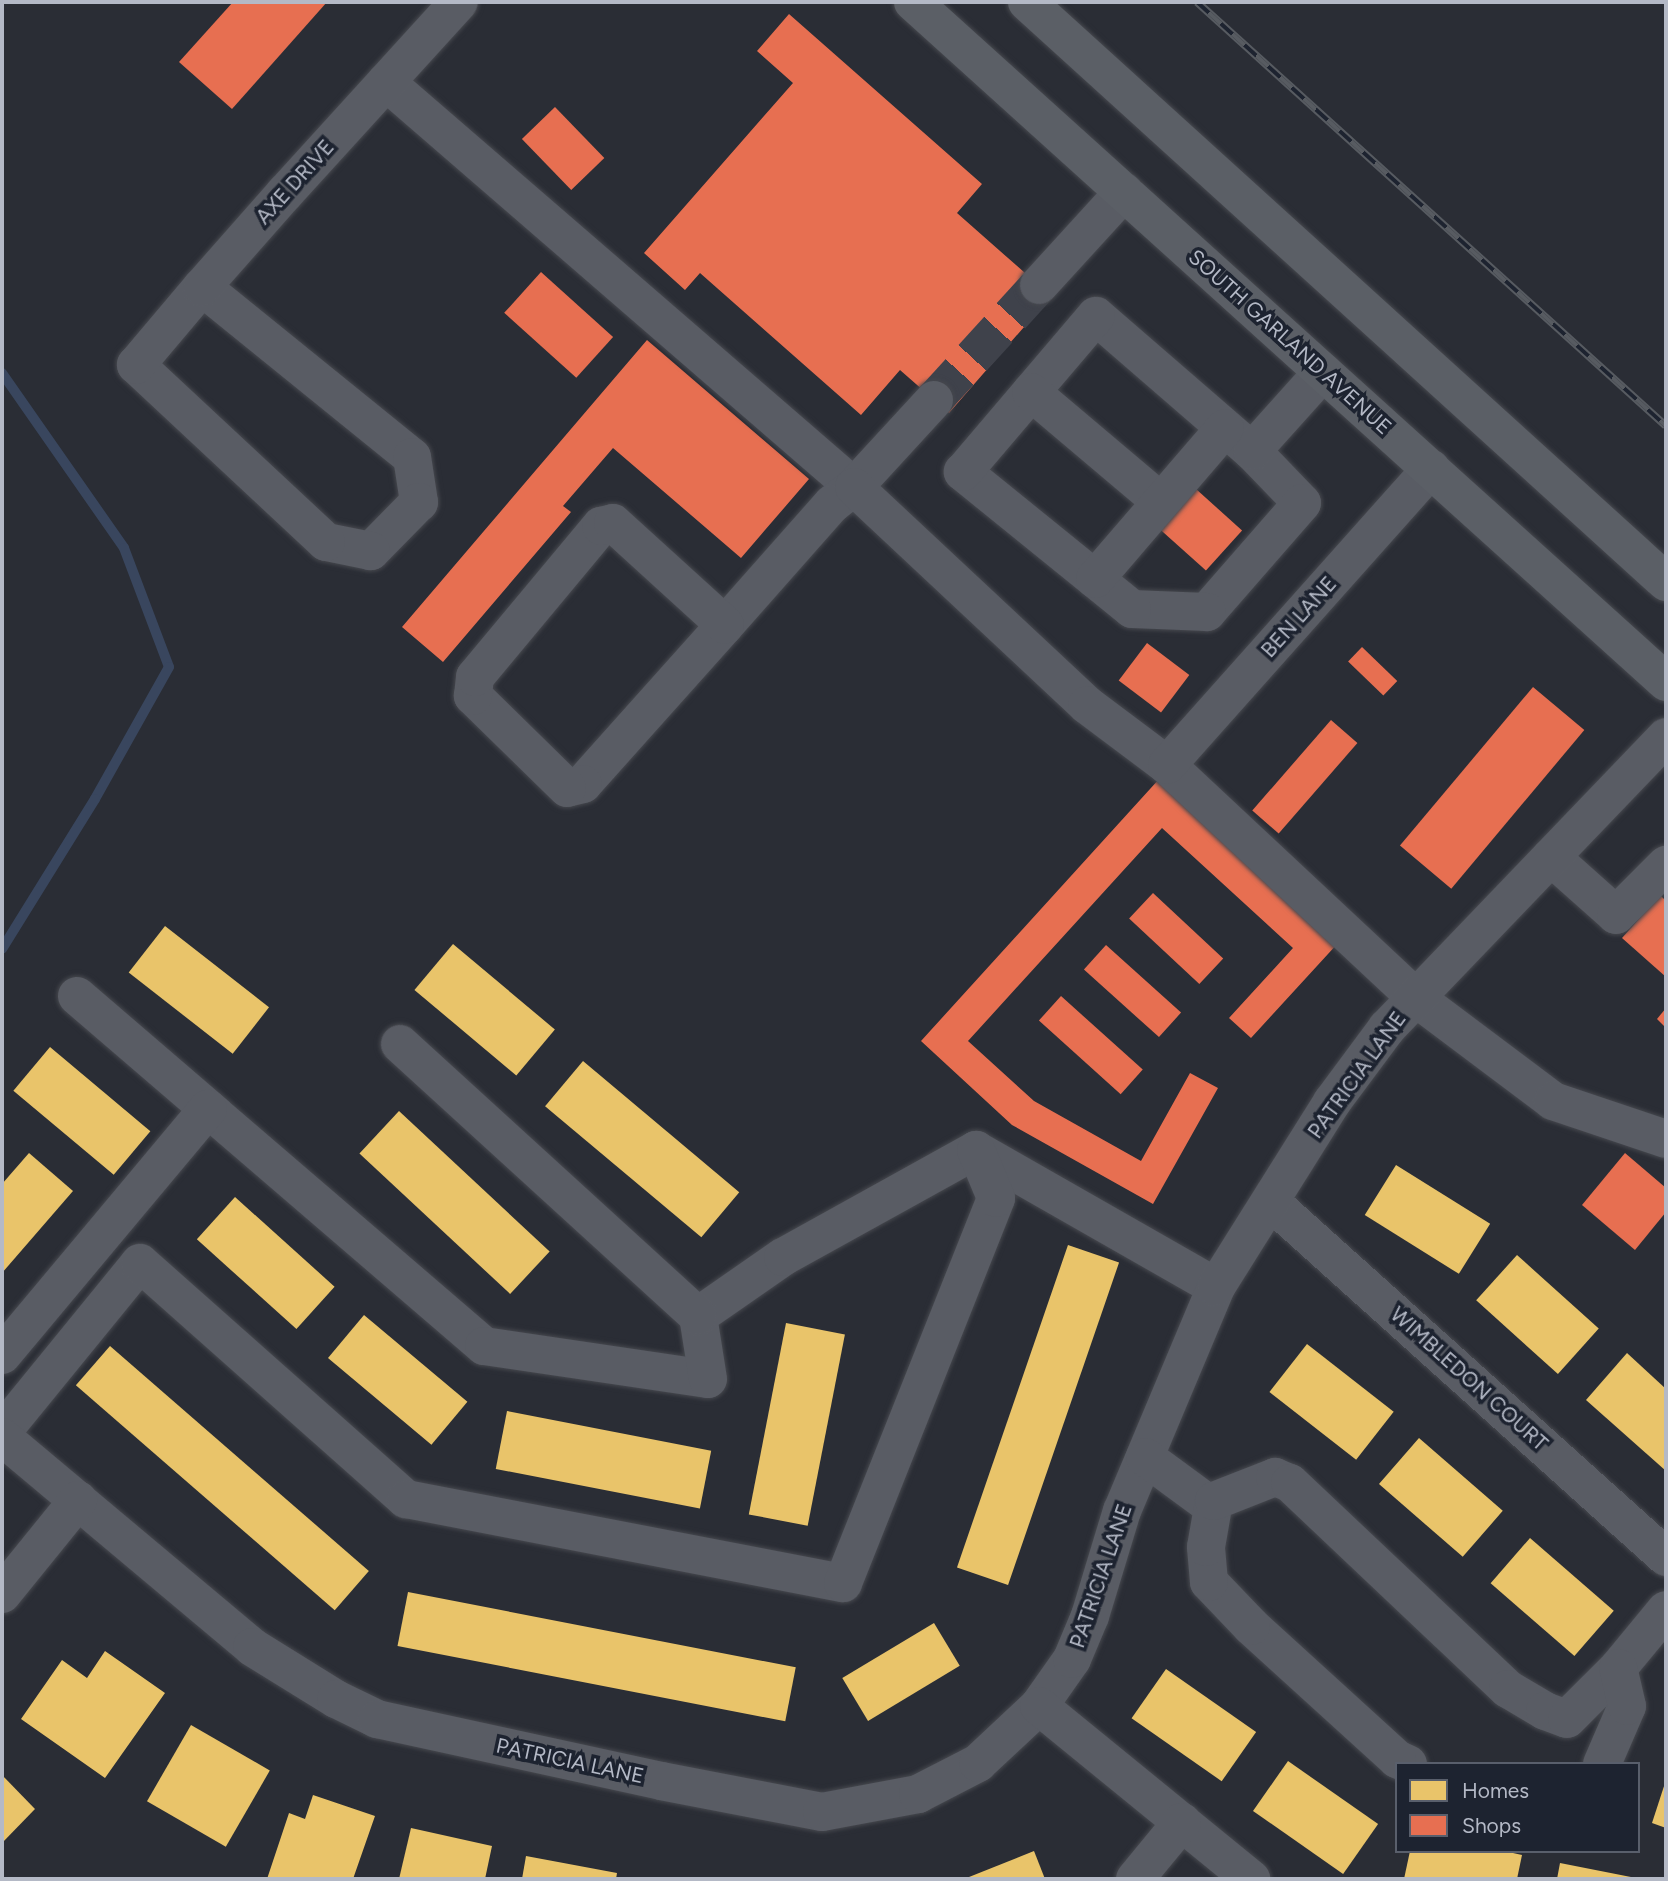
<!DOCTYPE html>
<html>
<head>
<meta charset="utf-8">
<style>
	body { margin:0 }
	#map { position:relative; width:1668px; height:1881px; overflow:hidden; background:#2a2d35; font-family:Figtree,sans-serif }
	div>[style] { position:absolute }
	.homes>* { inset:0; background:#e9c46a; transform-origin:0 0 }
	.shops>* { inset:0; background:#e76f51; transform-origin:0 0 }
	.stream>* { height:10px; margin:-5px; padding:0 5px; transform-origin:5px; border-radius:5px; background:#39465e }
	.minor-tunnel>* { height:38px; margin-top:-19px; transform-origin:0; background:repeating-linear-gradient(90deg,#3f424b 0 38px,transparent 0 57px) }
	.roads { filter:drop-shadow(0 0 2px #46484e) drop-shadow(0 0 2px #46484e) }
	.minor>* { height:38px; margin:-19px; padding:0 19px; transform-origin:19px; border-radius:19px; background:#595c64 }
	.major>* { height:38px; margin:-19px; padding:0 19px; transform-origin:19px; border-radius:19px; background:#5b5f66 }
	.rail>* { height:8px; margin-top:-4px; transform-origin:0; background:repeating-linear-gradient(90deg,#1d2330 0 16px,#575b61 0 32px); box-sizing:border-box; border-block:2px solid #575b61 }
	span { translate:-50% -50%; white-space:nowrap; text-align:center; line-height:1.15; -webkit-text-stroke:7px #1d2330; paint-order:stroke }
	.street-label { font-size:21px; color:#b4b9c6 }
	.frame { position:absolute; inset:0; border:4px solid #b4b9c6; pointer-events:none }
	.legend { position:absolute; left:1395px; top:1762px; width:245px; height:91px; box-sizing:border-box; background:#1d2330; border:2px solid #595f6c; margin:0; padding:9px 12px; list-style:none; font-size:21px; color:#b4b9c6 }
	.legend li { display:flex; align-items:center; gap:14px; height:35px }
	.legend b { width:35px; border:2px solid #595f6c }
</style>
</head>
<body>
<div id="map">
	<div class="homes">
		<i style="left:165px;top:926px;width:132px;height:59px;rotate:38deg"></i>
		<i style="left:453px;top:944px;width:133px;height:60px;rotate:40deg"></i>
		<i style="left:50px;top:1047px;width:131px;height:57px;rotate:40deg"></i>
		<i style="left:583px;top:1061px;width:204px;height:59px;rotate:40deg"></i>
		<i style="left:399px;top:1111px;width:206px;height:58px;rotate:43deg"></i>
		<i style="clip-path:polygon(29px 1153px,73px 1191px,2px 1273px,2px 1184px)"></i>
		<i style="left:1396px;top:1165px;width:111px;height:59px;rotate:32deg"></i>
		<i style="left:235px;top:1197px;width:134px;height:57px;rotate:42deg"></i>
		<i style="left:1068px;top:1245px;width:54px;height:341px;rotate:19deg"></i>
		<i style="left:1517px;top:1255px;width:110px;height:61px;rotate:42deg"></i>
		<i style="left:364px;top:1315px;width:135px;height:56px;rotate:40deg"></i>
		<i style="left:786px;top:1323px;width:60px;height:195px;rotate:11deg"></i>
		<i style="left:1307px;top:1344px;width:110px;height:61px;rotate:38deg"></i>
		<i style="left:110px;top:1346px;width:343px;height:52px;rotate:41deg"></i>
		<i style="clip-path:polygon(1627px 1353px,1666px 1389px,1666px 1471px,1586px 1400px)"></i>
		<i style="left:507px;top:1411px;width:208px;height:59px;rotate:11deg"></i>
		<i style="left:1419px;top:1438px;width:111px;height:61px;rotate:41deg"></i>
		<i style="left:1530px;top:1538px;width:111px;height:60px;rotate:41deg"></i>
		<i style="left:408px;top:1592px;width:395px;height:55px;rotate:11deg"></i>
		<i style="left:934px;top:1623px;width:50px;height:107px;rotate:59deg"></i>
		<i style="clip-path:polygon(105px 1651px,165px 1693px,105px 1778px,21px 1719px,62px 1660px,87px 1678px)"></i>
		<i style="left:1166px;top:1669px;width:110px;height:60px;rotate:35deg"></i>
		<i style="left:191px;top:1725px;width:91px;height:88px;rotate:30deg"></i>
		<i style="left:1288px;top:1761px;width:110px;height:61px;rotate:35deg"></i>
		<i style="clip-path:polygon(2px 1775px,35px 1809px,2px 1843px)"></i>
		<i style="clip-path:polygon(1666px 1780px,1666px 1828px,1652px 1823px)"></i>
		<i style="clip-path:polygon(313px 1795px,375px 1816px,353px 1879px,267px 1879px,289px 1813px,305px 1819px)"></i>
		<i style="clip-path:polygon(411px 1828px,492px 1846px,485px 1879px,399px 1879px)"></i>
		<i style="clip-path:polygon(1034px 1851px,1045px 1879px,964px 1879px)"></i>
		<i style="clip-path:polygon(1410px 1851px,1504px 1851px,1522px 1855px,1517px 1879px,1404px 1879px)"></i>
		<i style="clip-path:polygon(526px 1856px,617px 1873px,616px 1879px,522px 1879px)"></i>
		<i style="clip-path:polygon(1560px 1863px,1636px 1878px,1636px 1879px,1557px 1879px)"></i>
	</div>
	<div class="shops">
		<i style="clip-path:polygon(233px 2px,327px 2px,232px 109px,179px 62px)"></i>
		<i style="clip-path:polygon(789px 14px,982px 184px,957px 213px,1051px 296px,949px 413px,900px 370px,861px 415px,700px 273px,685px 290px,644px 253px,793px 83px,757px 51px)"></i>
		<i style="left:555px;top:107px;width:71px;height:46px;rotate:46deg"></i>
		<i style="left:541px;top:272px;width:97px;height:55px;rotate:42deg"></i>
		<i style="clip-path:polygon(647px 340px,809px 479px,741px 558px,613px 448px,563px 506px,571px 512px,443px 662px,402px 627px)"></i>
		<i style="left:1196px;top:489px;width:62px;height:54px;rotate:42deg"></i>
		<i style="left:1147px;top:643px;width:53px;height:47px;rotate:37deg"></i>
		<i style="left:1362px;top:647px;width:49px;height:20px;rotate:44deg"></i>
		<i style="left:1533px;top:687px;width:67px;height:207px;rotate:40deg"></i>
		<i style="left:1331px;top:720px;width:35px;height:120px;rotate:41deg"></i>
		<i style="clip-path:polygon(1160px 778px,1339px 942px,1251px 1038px,1229px 1018px,1293px 948px,1162px 828px,968px 1041px,1034px 1101px,1141px 1161px,1190px 1073px,1218px 1088px,1153px 1204px,1012px 1125px,921px 1041px)"></i>
		<i style="left:1153px;top:893px;width:96px;height:35px;rotate:43deg"></i>
		<i style="clip-path:polygon(1660px 895px,1666px 901px,1666px 977px,1622px 938px)"></i>
		<i style="left:1106px;top:945px;width:101px;height:33px;rotate:42deg"></i>
		<i style="left:1061px;top:996px;width:110px;height:33px;rotate:42deg"></i>
		<i style="clip-path:polygon(1666px 1008px,1666px 1028px,1657px 1019px)"></i>
		<i style="clip-path:polygon(1625px 1153px,1666px 1188px,1666px 1212px,1635px 1250px,1582px 1205px)"></i>
	</div>
	<div class="stream">
		<i style="left:2px;top:373px;width:213px;rotate:55.1deg"></i>
		<i style="left:124px;top:548px;width:127px;rotate:69.3deg"></i>
		<i style="left:169px;top:667px;width:151px;rotate:119.3deg"></i>
		<i style="left:95px;top:799px;width:176px;rotate:121.8deg"></i>
	</div>
	<div class="minor-tunnel">
		<i style="left:934px;top:400px;width:156px;rotate:-47.6deg"></i>
	</div>
	<div class="roads">
		<div class="minor">
			<i style="left:386px;top:82px;width:619px;rotate:40.87deg"></i>
			<i style="left:854px;top:487px;width:28px;rotate:142deg"></i>
			<i style="left:832px;top:504px;width:162px;rotate:131.5deg"></i>
			<i style="left:725px;top:625px;width:213px;rotate:131.8deg"></i>
			<i style="left:583px;top:784px;width:16px;rotate:166deg"></i>
			<i style="left:567px;top:788px;width:132px;rotate:-135.6deg"></i>
			<i style="left:473px;top:696px;width:19px;rotate:-84deg"></i>
			<i style="left:475px;top:677px;width:197px;rotate:-50.2deg"></i>
			<i style="left:601px;top:526px;width:12px;rotate:-14deg"></i>
			<i style="left:613px;top:523px;width:151px;rotate:42.3deg"></i>
			<i style="left:1039px;top:285px;width:126px;rotate:-47.6deg"></i>
			<i style="left:202px;top:287px;width:270px;rotate:39deg"></i>
			<i style="left:412px;top:457px;width:46px;rotate:81.2deg"></i>
			<i style="left:419px;top:502px;width:69px;rotate:134.4deg"></i>
			<i style="left:371px;top:551px;width:46px;rotate:-168.7deg"></i>
			<i style="left:326px;top:542px;width:260px;rotate:-137deg"></i>
			<i style="left:136px;top:365px;width:102px;rotate:-49.8deg"></i>
			<i style="left:202px;top:287px;width:125px;rotate:-48.6deg"></i>
			<i style="left:285px;top:193px;width:258px;rotate:-47.7deg"></i>
			<i style="left:1096px;top:316px;width:206px;rotate:40.9deg"></i>
			<i style="left:1252px;top:451px;width:72px;rotate:46.1deg"></i>
			<i style="left:1302px;top:503px;width:145px;rotate:131.1deg"></i>
			<i style="left:1207px;top:612px;width:75px;rotate:-177.7deg"></i>
			<i style="left:1132px;top:609px;width:218px;rotate:-141deg"></i>
			<i style="left:963px;top:472px;width:205px;rotate:-49.6deg"></i>
			<i style="left:1031px;top:392px;width:170px;rotate:40.2deg"></i>
			<i style="left:934px;top:400px;width:118px;rotate:132.6deg"></i>
			<i style="left:854px;top:487px;width:319px;rotate:43.1deg"></i>
			<i style="left:1087px;top:705px;width:100px;rotate:36.9deg"></i>
			<i style="left:1167px;top:765px;width:341px;rotate:43.1deg"></i>
			<i style="left:1416px;top:998px;width:171px;rotate:36.9deg"></i>
			<i style="left:1553px;top:1101px;width:119px;rotate:18.6deg"></i>
			<i style="left:1252px;top:451px;width:106px;rotate:-48.1deg"></i>
			<i style="left:1095px;top:579px;width:199px;rotate:-49.3deg"></i>
			<i style="left:1167px;top:765px;width:397px;rotate:-48.3deg"></i>
			<i style="left:1551px;top:857px;width:87px;rotate:41.7deg"></i>
			<i style="left:1616px;top:915px;width:71px;rotate:-45deg"></i>
			<i style="left:77px;top:996px;width:537px;rotate:40.69deg"></i>
			<i style="left:484px;top:1346px;width:226px;rotate:8.4deg"></i>
			<i style="left:708px;top:1379px;width:64px;rotate:-99deg"></i>
			<i style="left:698px;top:1316px;width:103px;rotate:-34.8deg"></i>
			<i style="left:783px;top:1257px;width:221px;rotate:-29deg"></i>
			<i style="left:976px;top:1150px;width:276px;rotate:29.7deg"></i>
			<i style="left:400px;top:1044px;width:403px;rotate:42.4deg"></i>
			<i style="left:1271px;top:1202px;width:531px;rotate:41.95deg"></i>
			<i style="left:2px;top:1355px;width:321px;rotate:-50.1deg"></i>
			<i style="left:2px;top:1432px;width:218px;rotate:-50.8deg"></i>
			<i style="left:140px;top:1263px;width:356px;rotate:41.6deg"></i>
			<i style="left:406px;top:1499px;width:445px;rotate:10.9deg"></i>
			<i style="left:843px;top:1583px;width:414px;rotate:-68.3deg"></i>
			<i style="left:996px;top:1198px;width:52px;rotate:-112.6deg"></i>
			<i style="left:2px;top:1437px;width:326px;rotate:40deg"></i>
			<i style="left:252px;top:1647px;width:99px;rotate:31.8deg"></i>
			<i style="left:336px;top:1699px;width:46px;rotate:26deg"></i>
			<i style="left:377px;top:1719px;width:291px;rotate:12.3deg"></i>
			<i style="left:661px;top:1781px;width:164px;rotate:10.9deg"></i>
			<i style="left:822px;top:1812px;width:98px;rotate:-10.6deg"></i>
			<i style="left:918px;top:1794px;width:68px;rotate:-27.3deg"></i>
			<i style="left:978px;top:1763px;width:83px;rotate:-43.1deg"></i>
			<i style="left:1039px;top:1706px;width:57px;rotate:-54.9deg"></i>
			<i style="left:1072px;top:1659px;width:47px;rotate:-67.3deg"></i>
			<i style="left:1090px;top:1616px;width:110px;rotate:-73.1deg"></i>
			<i style="left:1122px;top:1511px;width:243px;rotate:-67.2deg"></i>
			<i style="left:1216px;top:1287px;width:218px;rotate:-57.9deg"></i>
			<i style="left:1332px;top:1102px;width:92px;rotate:-53.4deg"></i>
			<i style="left:1387px;top:1028px;width:403px;rotate:-46.2deg"></i>
			<i style="left:1145px;top:1457px;width:84px;rotate:36.3deg"></i>
			<i style="left:2px;top:1594px;width:121px;rotate:-51deg"></i>
			<i style="left:1039px;top:1706px;width:274px;rotate:39.2deg"></i>
			<i style="left:1408px;top:1764px;width:12px;rotate:-156deg"></i>
			<i style="left:1397px;top:1759px;width:197px;rotate:-137.7deg"></i>
			<i style="left:1251px;top:1626px;width:61px;rotate:-133.7deg"></i>
			<i style="left:1209px;top:1582px;width:35px;rotate:-95deg"></i>
			<i style="left:1206px;top:1547px;width:47px;rotate:-80.1deg"></i>
			<i style="left:1214px;top:1501px;width:66px;rotate:-21.5deg"></i>
			<i style="left:1275px;top:1477px;width:16px;rotate:22deg"></i>
			<i style="left:1290px;top:1483px;width:300px;rotate:43.4deg"></i>
			<i style="left:1508px;top:1689px;width:43px;rotate:30.7deg"></i>
			<i style="left:1545px;top:1711px;width:23px;rotate:20deg"></i>
			<i style="left:1567px;top:1719px;width:72px;rotate:-45deg"></i>
			<i style="left:1618px;top:1668px;width:75px;rotate:-50.4deg"></i>
			<i style="left:1602px;top:1764px;width:63px;rotate:-66.7deg"></i>
			<i style="left:1627px;top:1706px;width:39px;rotate:-103deg"></i>
			<i style="left:1135px;top:1879px;width:74px;rotate:-50.5deg"></i>
		</div>
		<div class="major">
			<i style="left:913px;top:2px;width:1015px;rotate:42.08deg"></i>
			<i style="left:1027px;top:2px;width:863px;rotate:42.23deg"></i>
		</div>
	</div>
	<div class="rail">
		<i style="left:1197px;top:2px;width:632px;rotate:42.12deg"></i>
	</div>
	<div class="street-label">
		<span style="left:295px;top:182px;rotate:-48deg">AXE DRIVE</span>
		<span style="left:1290px;top:342px;rotate:42deg">SOUTH GARLAND AVENUE</span>
		<span style="left:1299px;top:617px;rotate:-48deg">BEN LANE</span>
		<span style="left:1357px;top:1075px;rotate:-54deg">PATRICIA LANE</span>
		<span style="left:1469px;top:1379px;rotate:42deg">WIMBLEDON COURT</span>
		<span style="left:1101px;top:1576px;rotate:-71deg">PATRICIA LANE</span>
		<span style="left:570px;top:1761px;rotate:12deg">PATRICIA LANE</span>
	</div>
	<div class="frame"></div>
	<ul class="legend">
	<li><b style="height:19px;background:#e9c46a"></b>Homes</li>
	<li><b style="height:19px;background:#e76f51"></b>Shops</li>
	</ul>
</div>
</body>
</html>
